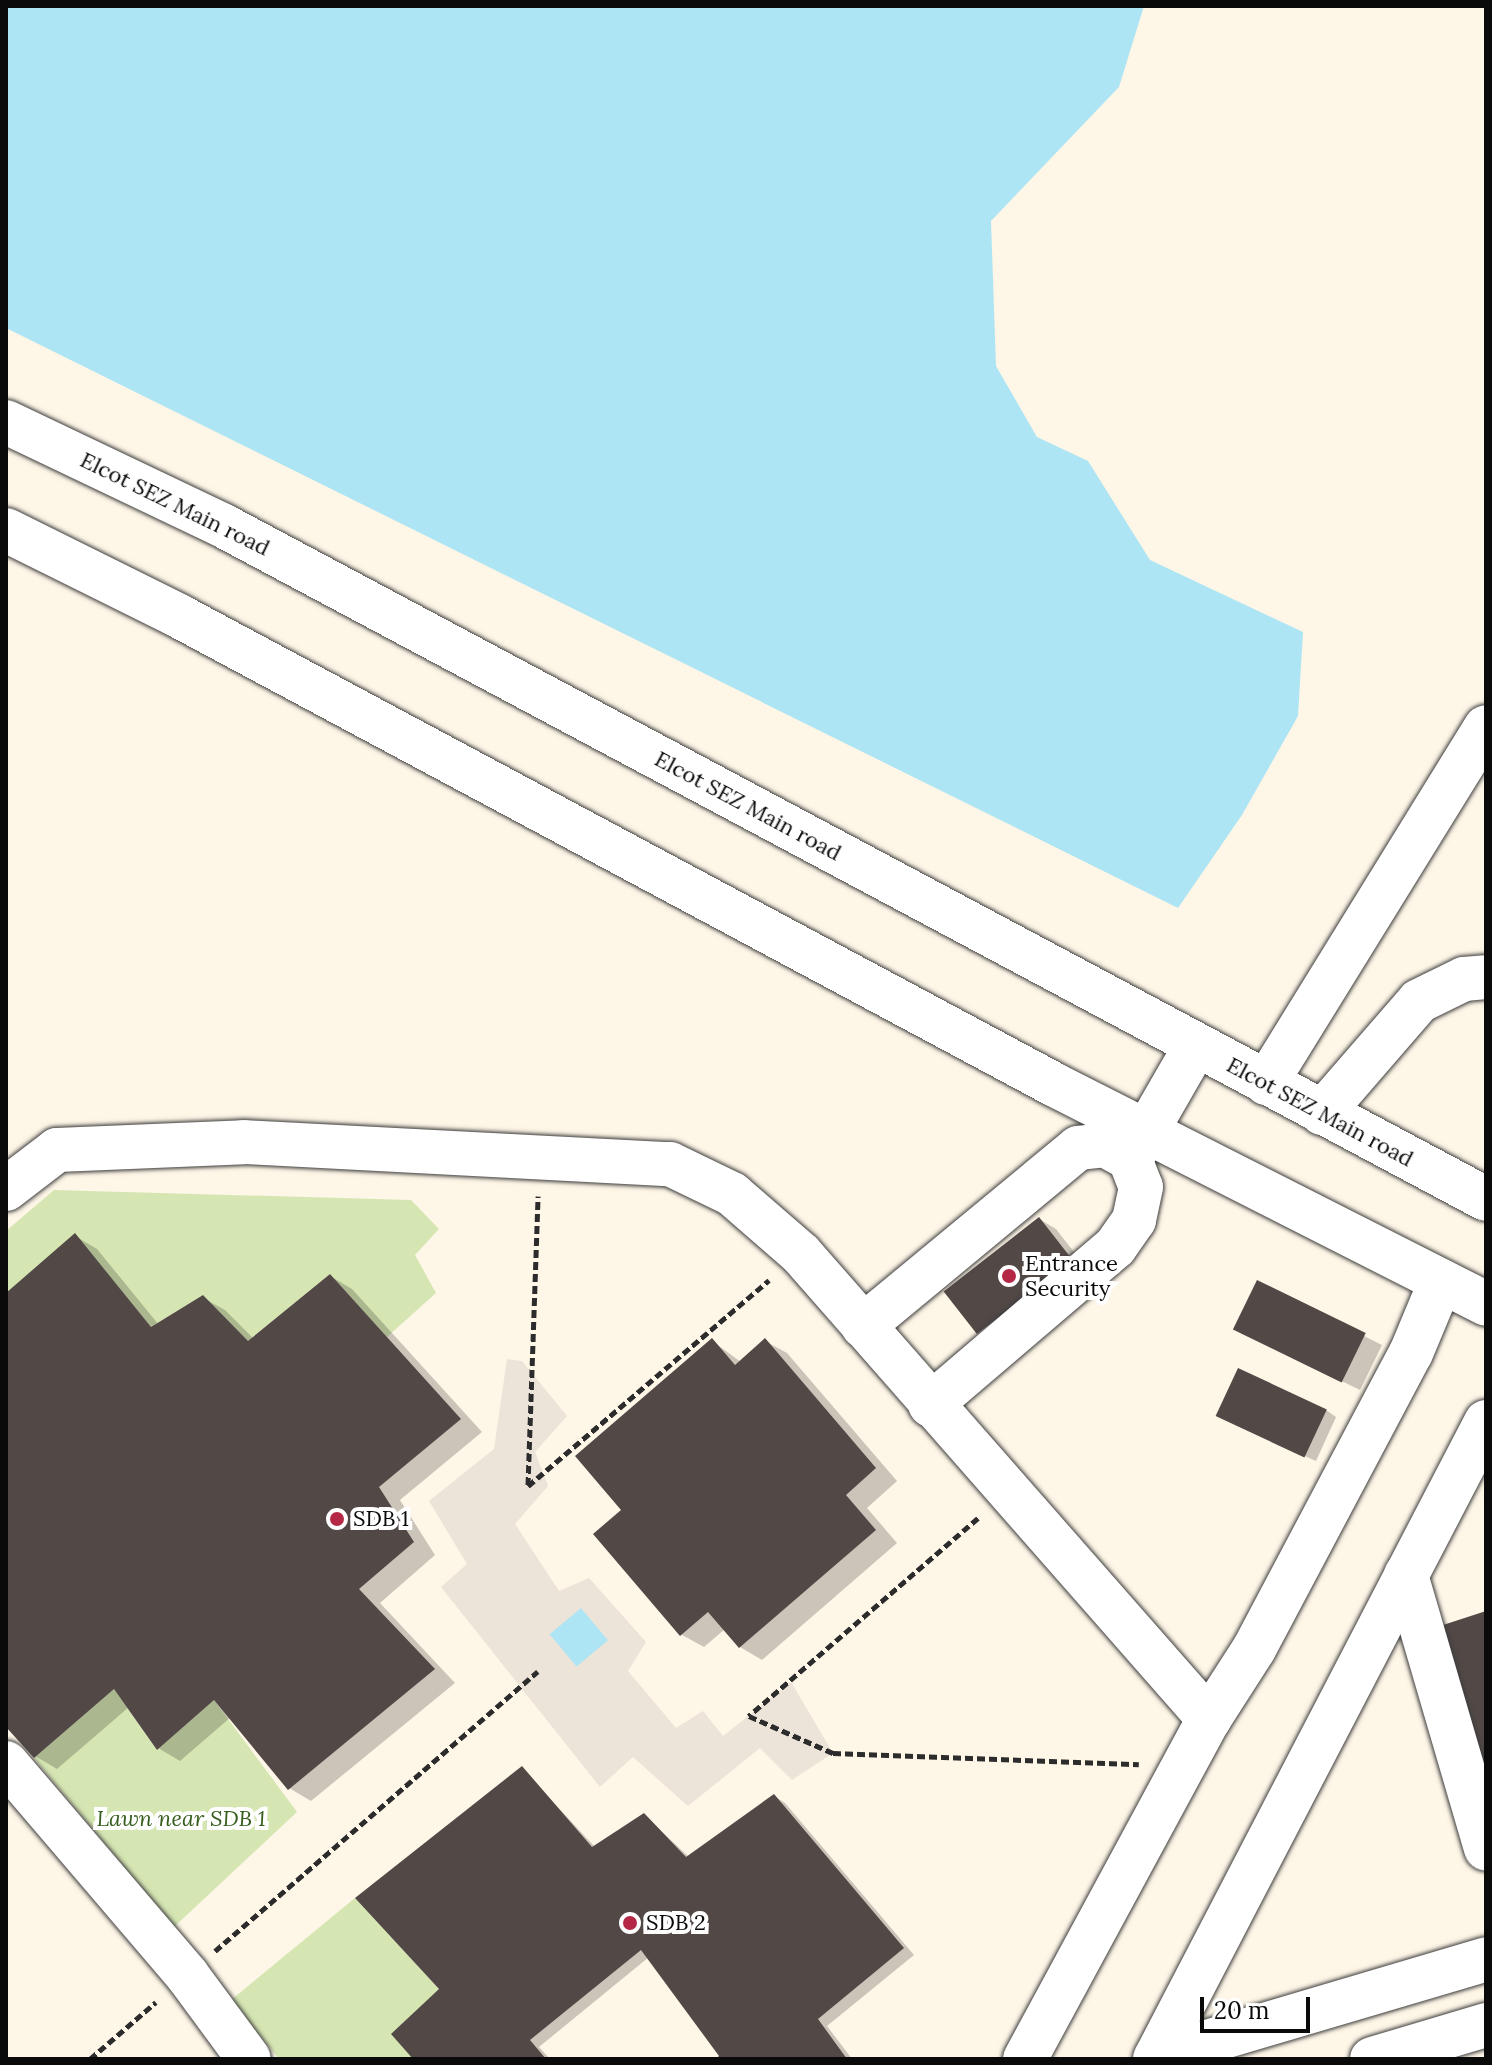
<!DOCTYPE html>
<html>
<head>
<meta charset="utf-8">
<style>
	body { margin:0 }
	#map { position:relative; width:1492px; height:2065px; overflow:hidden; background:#fef6e7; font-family:Lora,serif }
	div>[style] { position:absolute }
	.green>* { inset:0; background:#d6e6b3 }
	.plaza>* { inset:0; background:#ece3d9 }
	.water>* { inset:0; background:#aee5f4; transform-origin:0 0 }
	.shadow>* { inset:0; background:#0003 }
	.building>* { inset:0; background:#524947; transform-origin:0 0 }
	.path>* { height:5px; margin-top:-2.5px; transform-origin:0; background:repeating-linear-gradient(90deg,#2c2c2c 0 8px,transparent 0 12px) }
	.roads { filter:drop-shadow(0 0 2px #3d3d3d) drop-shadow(0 0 2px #3d3d3d) }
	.minor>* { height:44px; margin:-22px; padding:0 22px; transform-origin:22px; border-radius:22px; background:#fff }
	.dots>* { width:22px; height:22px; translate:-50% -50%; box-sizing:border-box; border:4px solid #fff; border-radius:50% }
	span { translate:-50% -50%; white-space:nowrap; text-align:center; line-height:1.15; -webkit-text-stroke:8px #fff; paint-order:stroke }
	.street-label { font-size:22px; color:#0a0a0a }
	.poi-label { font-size:22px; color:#0a0a0a }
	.left { translate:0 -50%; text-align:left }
	.park-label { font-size:22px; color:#365e1e; font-style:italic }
	.frame { position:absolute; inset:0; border:8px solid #0a0a0a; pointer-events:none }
	.scale { position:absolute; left:1200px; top:1997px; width:110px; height:36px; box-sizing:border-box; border:4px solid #0a0a0a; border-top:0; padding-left:10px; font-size:24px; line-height:28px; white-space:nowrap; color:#0a0a0a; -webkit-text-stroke:6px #fff; paint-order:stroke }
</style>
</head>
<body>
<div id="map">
	<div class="green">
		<i style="clip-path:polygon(54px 1190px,411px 1200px,439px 1229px,415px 1255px,436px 1293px,387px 1337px,330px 1274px,248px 1341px,203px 1295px,151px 1327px,6px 1293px,6px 1231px)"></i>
		<i style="clip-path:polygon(114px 1689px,157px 1750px,214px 1700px,297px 1812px,174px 1927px,34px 1758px)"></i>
		<i style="clip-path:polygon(355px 1898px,439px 1989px,413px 2059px,279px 2059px,231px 2000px)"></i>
	</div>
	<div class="plaza">
		<i style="clip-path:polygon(507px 1359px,522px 1361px,567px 1416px,535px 1452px,548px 1486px,515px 1524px,559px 1591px,589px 1578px,646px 1642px,628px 1671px,676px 1728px,703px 1711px,723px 1736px,791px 1682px,833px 1753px,792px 1780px,760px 1748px,688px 1806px,633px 1757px,600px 1787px,441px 1587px,467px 1564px,429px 1501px,494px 1449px)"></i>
	</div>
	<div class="water">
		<i style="clip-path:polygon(6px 6px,1144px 6px,1119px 87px,991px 221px,996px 366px,1037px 437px,1088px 461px,1150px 560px,1303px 632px,1298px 716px,1242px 815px,1178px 908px,6px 328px)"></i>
		<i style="left:581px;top:1608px;width:42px;height:41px;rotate:50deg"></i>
	</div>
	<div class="shadow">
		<i style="clip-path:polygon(1039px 1219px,1056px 1229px,1088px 1270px,983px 1338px)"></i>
		<i style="clip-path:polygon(75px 1236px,97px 1249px,159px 1325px,203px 1298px,225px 1310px,254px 1339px,330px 1276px,352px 1289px,482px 1432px,400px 1500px,435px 1555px,380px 1603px,455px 1683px,311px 1801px,289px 1788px,231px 1717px,180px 1761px,158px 1748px,129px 1707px,57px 1769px,35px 1756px,6px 1724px,6px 1296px)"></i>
		<i style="clip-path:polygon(1258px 1283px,1382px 1345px,1360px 1390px,1253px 1338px)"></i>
		<i style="clip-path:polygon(712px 1341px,741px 1362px,765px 1341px,787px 1353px,897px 1481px,867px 1508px,897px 1543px,762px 1660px,740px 1647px,725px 1629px,704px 1647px,682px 1635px,596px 1535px,624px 1511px)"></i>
		<i style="clip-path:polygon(1326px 1410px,1336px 1417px,1316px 1461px,1229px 1422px)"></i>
		<i style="clip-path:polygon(522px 1769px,595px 1847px,644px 1815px,689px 1857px,774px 1796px,785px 1803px,914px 1955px,827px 2026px,852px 2059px,719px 2059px,722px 2056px,649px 1957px,539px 2047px,550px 2059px,416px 2059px)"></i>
	</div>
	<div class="building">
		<i style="left:1039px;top:1217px;width:54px;height:121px;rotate:52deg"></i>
		<i style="clip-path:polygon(75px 1233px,151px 1327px,203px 1295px,248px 1341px,330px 1274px,461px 1419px,379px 1487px,414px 1542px,359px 1589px,435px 1669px,288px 1790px,214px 1700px,157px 1750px,114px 1689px,34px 1758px,6px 1727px,6px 1293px)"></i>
		<i style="left:1257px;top:1280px;width:121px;height:55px;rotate:26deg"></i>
		<i style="clip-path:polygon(712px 1338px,735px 1365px,765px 1338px,876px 1468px,846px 1495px,876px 1530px,739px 1648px,708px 1612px,680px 1636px,593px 1534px,621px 1510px,575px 1456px)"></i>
		<i style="left:1238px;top:1368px;width:98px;height:53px;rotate:25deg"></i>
		<i style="clip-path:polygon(1486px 1611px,1486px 1769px,1485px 1769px,1440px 1626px)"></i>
		<i style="clip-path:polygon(522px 1766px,592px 1847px,644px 1813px,686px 1857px,774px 1794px,904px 1948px,818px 2019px,847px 2059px,716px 2059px,719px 2056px,641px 1950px,530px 2040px,546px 2059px,413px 2059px,391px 2034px,439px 1989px,355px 1898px)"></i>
	</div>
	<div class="path">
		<i style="left:528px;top:1485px;width:289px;rotate:-88deg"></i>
		<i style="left:528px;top:1486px;width:317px;rotate:-40.5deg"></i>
		<i style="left:978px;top:1518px;width:303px;rotate:139.2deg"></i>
		<i style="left:749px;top:1716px;width:92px;rotate:23.8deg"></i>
		<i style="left:833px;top:1753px;width:306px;rotate:2.1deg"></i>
		<i style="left:215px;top:1951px;width:427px;rotate:-40.9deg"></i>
		<i style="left:90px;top:2059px;width:87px;rotate:-40.8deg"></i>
	</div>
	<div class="roads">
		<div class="minor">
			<i style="left:6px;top:422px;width:239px;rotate:25.5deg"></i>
			<i style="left:222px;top:525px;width:1432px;rotate:28.07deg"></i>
			<i style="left:6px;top:530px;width:191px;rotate:26.4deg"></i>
			<i style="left:177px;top:615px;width:994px;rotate:28.16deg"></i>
			<i style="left:1053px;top:1084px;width:486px;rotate:26.9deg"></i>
			<i style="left:1266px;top:1083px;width:418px;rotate:-58.3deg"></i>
			<i style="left:1322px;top:1113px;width:148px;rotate:-49.1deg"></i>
			<i style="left:1419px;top:1001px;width:50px;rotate:-26.1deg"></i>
			<i style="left:1464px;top:979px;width:22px;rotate:-5deg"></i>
			<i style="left:1133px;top:1155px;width:125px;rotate:-60.1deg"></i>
			<i style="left:6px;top:1189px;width:64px;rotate:-37.4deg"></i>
			<i style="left:57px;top:1150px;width:187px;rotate:-2.4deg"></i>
			<i style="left:244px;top:1142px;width:427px;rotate:3deg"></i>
			<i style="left:670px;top:1164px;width:69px;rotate:25.8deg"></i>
			<i style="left:732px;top:1194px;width:91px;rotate:41deg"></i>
			<i style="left:801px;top:1254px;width:619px;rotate:48.74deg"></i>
			<i style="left:1209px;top:1719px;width:83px;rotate:-57.3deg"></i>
			<i style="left:1254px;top:1649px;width:335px;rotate:-62.1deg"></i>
			<i style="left:1411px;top:1353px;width:78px;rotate:-67.4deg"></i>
			<i style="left:863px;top:1326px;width:279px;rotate:-39.6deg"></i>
			<i style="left:1078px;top:1148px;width:27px;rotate:-6deg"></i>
			<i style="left:1105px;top:1145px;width:29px;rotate:29deg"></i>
			<i style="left:1130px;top:1159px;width:30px;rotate:69deg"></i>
			<i style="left:1141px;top:1187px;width:34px;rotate:102deg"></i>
			<i style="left:1134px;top:1220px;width:33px;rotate:125deg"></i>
			<i style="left:1115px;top:1247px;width:243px;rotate:139.5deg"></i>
			<i style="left:1406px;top:1575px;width:285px;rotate:73.7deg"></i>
			<i style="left:6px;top:1763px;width:279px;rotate:49.5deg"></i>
			<i style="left:187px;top:1975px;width:104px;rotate:53.6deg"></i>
			<i style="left:1156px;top:2057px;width:344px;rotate:-16.5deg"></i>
			<i style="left:1025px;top:2059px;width:387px;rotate:-61.6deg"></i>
			<i style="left:1155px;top:2059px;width:718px;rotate:-62.54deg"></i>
			<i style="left:1372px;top:2059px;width:119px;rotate:-16.6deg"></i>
		</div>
	</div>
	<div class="dots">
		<i style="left:1009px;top:1276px;background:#b42846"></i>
		<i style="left:337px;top:1519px;background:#b42846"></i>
		<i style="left:630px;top:1923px;background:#b42846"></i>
	</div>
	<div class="street-label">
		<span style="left:175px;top:504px;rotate:26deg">Elcot SEZ Main road</span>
		<span style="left:748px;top:806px;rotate:28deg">Elcot SEZ Main road</span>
		<span style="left:1320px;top:1112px;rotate:28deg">Elcot SEZ Main road</span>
	</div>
	<div class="poi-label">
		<span class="left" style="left:1025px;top:1276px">Entrance<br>Security</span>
		<span class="left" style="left:353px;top:1519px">SDB 1</span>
		<span class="left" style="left:646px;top:1923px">SDB 2</span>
	</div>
	<div class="park-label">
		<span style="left:181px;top:1819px">Lawn near SDB 1</span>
	</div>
	<div class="frame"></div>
	<div class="scale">20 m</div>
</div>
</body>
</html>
